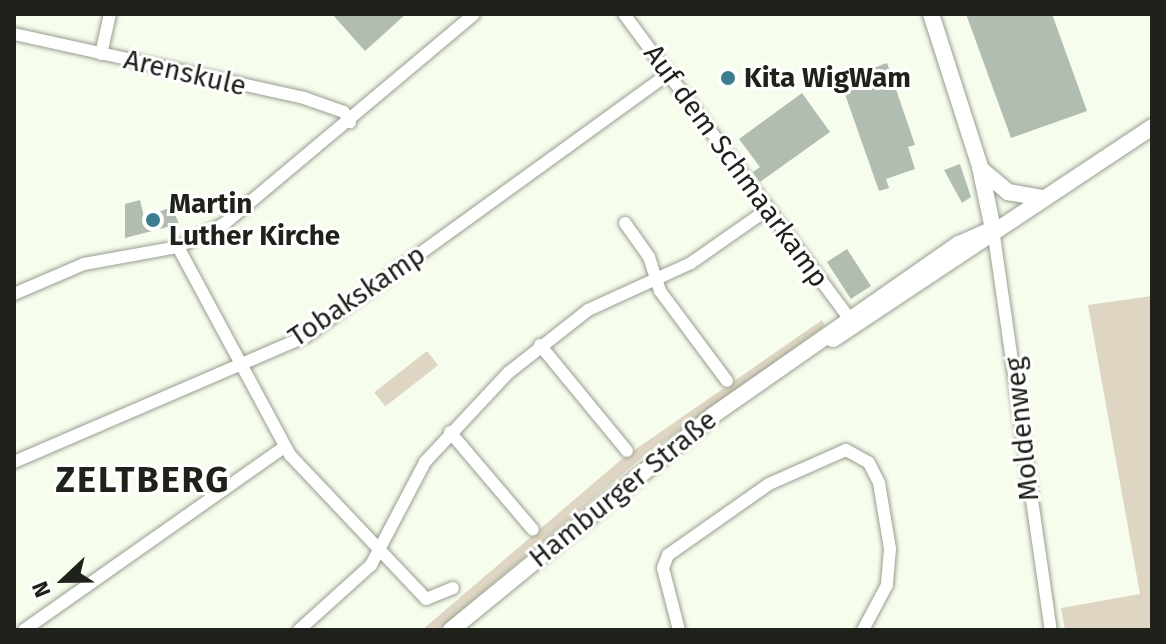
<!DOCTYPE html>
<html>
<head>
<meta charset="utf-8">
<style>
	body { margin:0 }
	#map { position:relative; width:1166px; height:644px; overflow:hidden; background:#f6fded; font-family:"Fira Sans",sans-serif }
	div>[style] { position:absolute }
	.green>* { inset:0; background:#ded6c2; transform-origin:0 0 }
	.building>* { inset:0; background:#b1bdb1; transform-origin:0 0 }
	.roads { filter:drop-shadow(0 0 2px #989e90) drop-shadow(0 0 2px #989e90) }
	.minor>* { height:12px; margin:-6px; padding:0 6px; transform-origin:6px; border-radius:6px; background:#fff }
	.secondary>* { height:16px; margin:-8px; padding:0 8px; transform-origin:8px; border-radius:8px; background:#fff }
	.dots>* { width:22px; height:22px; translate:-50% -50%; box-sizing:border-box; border:4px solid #fff; border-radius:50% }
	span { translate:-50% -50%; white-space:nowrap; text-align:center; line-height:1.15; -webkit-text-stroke:6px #fff; paint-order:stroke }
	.street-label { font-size:28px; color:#1f211b }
	.poi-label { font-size:28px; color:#1f211b; font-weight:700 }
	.left { translate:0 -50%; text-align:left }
	.district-label { font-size:36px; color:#1f211b; font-weight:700; letter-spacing:2px }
	.frame { position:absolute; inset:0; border:16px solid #1f211b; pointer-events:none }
	.north { position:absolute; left:24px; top:540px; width:80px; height:80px; -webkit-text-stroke:6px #fff; paint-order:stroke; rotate:248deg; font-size:22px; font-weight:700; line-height:32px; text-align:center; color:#1f211b }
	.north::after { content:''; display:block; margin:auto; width:28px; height:36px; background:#1f211b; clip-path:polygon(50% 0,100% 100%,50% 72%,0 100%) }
</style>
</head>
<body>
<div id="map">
	<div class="green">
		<i style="clip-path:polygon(1152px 296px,1152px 630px,1065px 630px,1061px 608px,1140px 594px,1088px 305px)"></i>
		<i style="clip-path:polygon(822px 320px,825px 326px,649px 452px,438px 630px,422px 630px,623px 458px)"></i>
		<i style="left:427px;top:351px;width:18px;height:67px;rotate:52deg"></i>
	</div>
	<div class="building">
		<i style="clip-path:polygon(332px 14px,406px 14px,365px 51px)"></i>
		<i style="clip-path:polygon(966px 14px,1052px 14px,1087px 111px,1011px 138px)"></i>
		<i style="clip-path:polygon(887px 63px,915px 145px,908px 147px,915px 169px,886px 179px,889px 188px,879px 191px,840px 80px)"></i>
		<i style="clip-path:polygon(802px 93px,830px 132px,760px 182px,753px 172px,760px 167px,739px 139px)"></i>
		<i style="clip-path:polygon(960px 164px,971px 197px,962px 203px,944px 170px)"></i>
		<i style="clip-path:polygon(140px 200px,144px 217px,172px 207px,179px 224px,125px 238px,125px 204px)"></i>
		<i style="left:847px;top:249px;width:44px;height:24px;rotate:57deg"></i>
	</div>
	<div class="roads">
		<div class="minor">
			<i style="left:624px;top:14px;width:378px;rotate:53.5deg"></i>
			<i style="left:14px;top:34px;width:297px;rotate:12.4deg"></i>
			<i style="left:304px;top:98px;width:42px;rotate:19.3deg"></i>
			<i style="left:344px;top:112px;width:12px;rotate:59deg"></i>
			<i style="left:101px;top:54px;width:41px;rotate:-77.3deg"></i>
			<i style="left:625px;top:223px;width:42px;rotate:54.8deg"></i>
			<i style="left:649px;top:257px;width:36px;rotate:72deg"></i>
			<i style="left:660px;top:291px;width:112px;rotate:53.3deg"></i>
			<i style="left:993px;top:229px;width:405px;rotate:81.8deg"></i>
			<i style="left:178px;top:247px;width:236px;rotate:61.7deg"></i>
			<i style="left:290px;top:455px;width:198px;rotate:46.6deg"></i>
			<i style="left:426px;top:599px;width:29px;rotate:-22deg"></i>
			<i style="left:14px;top:294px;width:76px;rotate:-23.2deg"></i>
			<i style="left:84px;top:264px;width:96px;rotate:-10.3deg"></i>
			<i style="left:178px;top:247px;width:51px;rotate:-26.6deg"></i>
			<i style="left:224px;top:224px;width:326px;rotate:-40deg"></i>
			<i style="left:540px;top:345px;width:137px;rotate:50.6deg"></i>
			<i style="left:450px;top:432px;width:128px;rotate:49.7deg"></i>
			<i style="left:14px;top:462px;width:318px;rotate:-23.3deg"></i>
			<i style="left:306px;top:336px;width:447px;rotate:-35.9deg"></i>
			<i style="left:24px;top:630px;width:318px;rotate:-35.1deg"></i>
			<i style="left:299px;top:630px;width:97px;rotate:-42.1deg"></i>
			<i style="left:371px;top:565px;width:116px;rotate:-62.3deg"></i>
			<i style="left:425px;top:462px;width:122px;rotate:-47deg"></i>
			<i style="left:508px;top:373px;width:102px;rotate:-38.2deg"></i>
			<i style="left:588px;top:310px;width:113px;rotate:-24.5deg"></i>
			<i style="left:691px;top:263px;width:94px;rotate:-35deg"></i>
			<i style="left:679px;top:630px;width:64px;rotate:-104.5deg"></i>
			<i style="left:663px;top:568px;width:14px;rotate:-69deg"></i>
			<i style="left:668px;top:555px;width:123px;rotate:-35.1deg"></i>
			<i style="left:769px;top:484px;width:84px;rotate:-23.8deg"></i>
			<i style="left:846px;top:450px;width:26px;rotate:29deg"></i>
			<i style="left:869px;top:463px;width:22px;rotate:63deg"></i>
			<i style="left:879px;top:483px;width:67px;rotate:80.5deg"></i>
			<i style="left:890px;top:549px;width:36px;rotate:95deg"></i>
			<i style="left:887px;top:585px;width:51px;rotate:118.1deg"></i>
		</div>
		<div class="secondary">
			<i style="left:931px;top:14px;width:161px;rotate:72.2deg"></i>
			<i style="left:980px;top:167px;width:63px;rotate:78.2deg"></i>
			<i style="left:983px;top:171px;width:33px;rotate:40deg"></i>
			<i style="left:1008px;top:192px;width:34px;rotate:10deg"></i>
			<i style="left:833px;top:339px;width:383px;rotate:-33.6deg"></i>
			<i style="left:451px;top:630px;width:338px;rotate:-39.3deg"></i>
			<i style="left:712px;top:416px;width:301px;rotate:-34.9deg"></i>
			<i style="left:959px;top:244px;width:37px;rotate:-24deg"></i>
		</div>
	</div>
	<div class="dots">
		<i style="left:728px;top:78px;background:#3c7e90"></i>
		<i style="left:153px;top:220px;background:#3c7e90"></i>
	</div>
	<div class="street-label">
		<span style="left:185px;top:73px;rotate:13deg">Arenskule</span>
		<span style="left:736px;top:166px;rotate:54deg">Auf dem Schmaarkamp</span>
		<span style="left:357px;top:296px;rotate:-34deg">Tobakskamp</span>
		<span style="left:1022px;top:429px;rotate:-96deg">Moldenweg</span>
		<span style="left:623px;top:489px;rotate:-39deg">Hamburger Straße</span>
	</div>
	<div class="poi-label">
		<span class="left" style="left:744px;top:78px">Kita WigWam</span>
		<span class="left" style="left:169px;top:220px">Martin<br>Luther Kirche</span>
	</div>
	<div class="district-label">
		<span style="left:143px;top:481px">ZELTBERG</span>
	</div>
	<div class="frame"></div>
	<div class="north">N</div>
</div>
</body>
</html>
